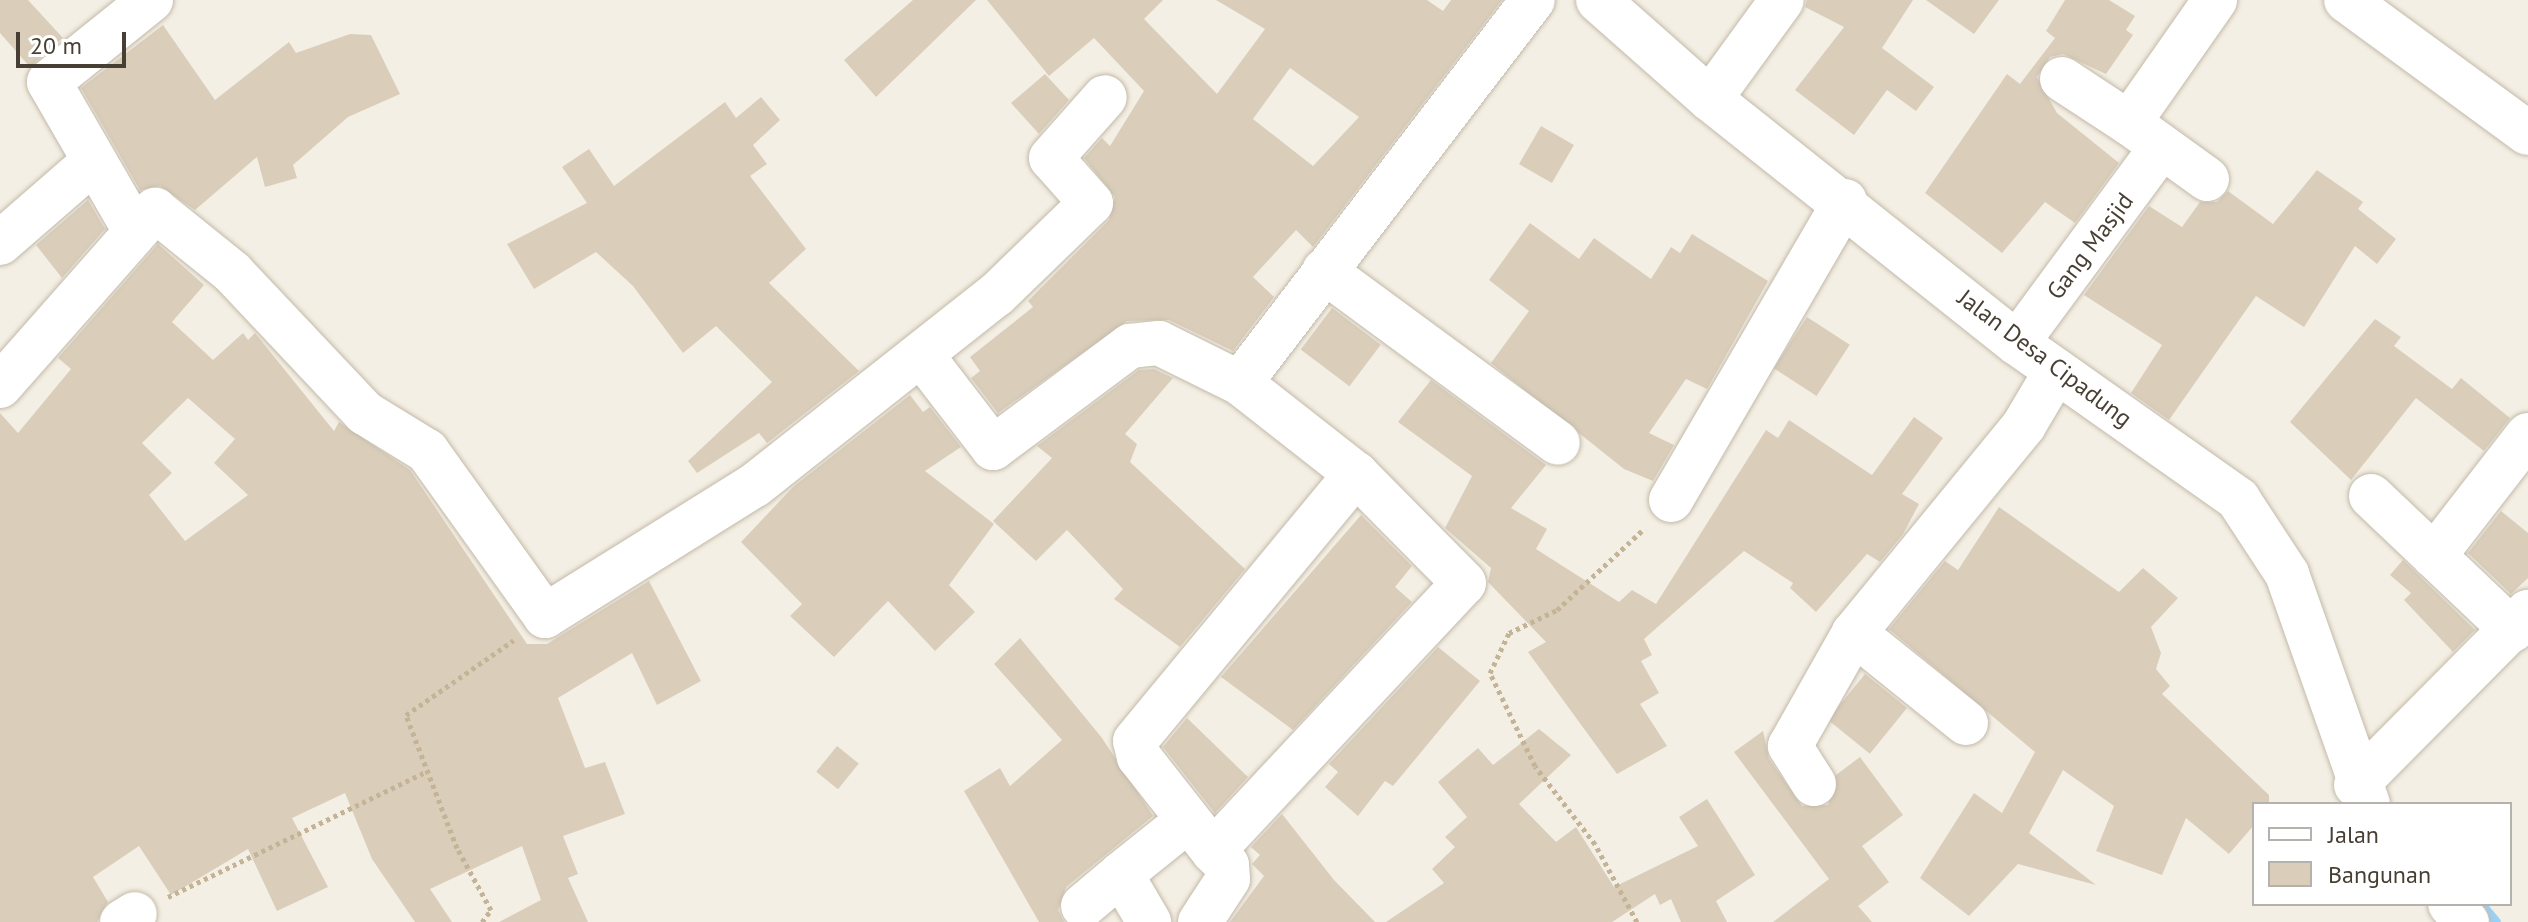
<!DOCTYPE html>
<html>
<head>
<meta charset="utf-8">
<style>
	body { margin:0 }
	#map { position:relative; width:2528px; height:922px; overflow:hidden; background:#f4efe4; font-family:"PT Sans",sans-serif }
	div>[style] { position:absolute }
	.stream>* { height:11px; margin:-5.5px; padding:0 5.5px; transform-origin:5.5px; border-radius:5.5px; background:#9ad1f8 }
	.building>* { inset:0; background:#dacebb; transform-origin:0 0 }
	.path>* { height:5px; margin-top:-2.5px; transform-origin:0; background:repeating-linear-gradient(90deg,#c4b396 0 4px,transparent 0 8px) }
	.roads { filter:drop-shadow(0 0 2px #c3baa9) drop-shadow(0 0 2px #c3baa9) }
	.minor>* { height:44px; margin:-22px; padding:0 22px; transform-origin:22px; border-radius:22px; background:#fff }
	span { translate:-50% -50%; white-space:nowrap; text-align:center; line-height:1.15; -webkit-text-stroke:6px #fff; paint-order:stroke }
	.street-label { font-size:24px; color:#473f33 }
	.legend { position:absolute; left:2252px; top:802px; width:260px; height:104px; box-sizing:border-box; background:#fff; border:2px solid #b5b2ad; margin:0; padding:10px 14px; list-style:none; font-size:24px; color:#473f33 }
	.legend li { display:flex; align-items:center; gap:16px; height:40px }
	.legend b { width:40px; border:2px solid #b5b2ad }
	.scale { position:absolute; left:16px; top:32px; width:110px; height:36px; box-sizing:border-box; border:4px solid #473f33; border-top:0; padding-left:10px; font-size:24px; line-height:28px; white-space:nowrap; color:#473f33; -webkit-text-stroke:6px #fff; paint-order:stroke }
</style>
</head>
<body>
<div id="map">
	<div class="stream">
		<i style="left:2480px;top:904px;width:23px;rotate:50deg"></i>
	</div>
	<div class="building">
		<i style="clip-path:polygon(0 0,28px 0,63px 38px,30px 67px,0 33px)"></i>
		<i style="clip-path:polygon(913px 0,976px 0,876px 97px,844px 60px)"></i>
		<i style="clip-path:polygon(evenodd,987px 0,1163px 0,1144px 19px,1217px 94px,1265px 29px,1216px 0,1427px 0,1443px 11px,1451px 0,1502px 0,1313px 247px,1296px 230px,1253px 277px,1274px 297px,1233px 351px,1169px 320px,1127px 321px,998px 413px,971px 378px,980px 371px,970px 357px,1033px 307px,1028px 301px,1109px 220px,1115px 197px,1084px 158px,1102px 138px,1110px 146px,1144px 91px,1094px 38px,1049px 76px,987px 0,1290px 68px,1359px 117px,1313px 166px,1253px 119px,1290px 68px)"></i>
		<i style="clip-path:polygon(1807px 0,1913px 0,1882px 48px,1934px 87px,1916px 111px,1887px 90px,1854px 135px,1795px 90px,1844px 27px,1805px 7px)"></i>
		<i style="clip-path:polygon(1926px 0,1999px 0,1974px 34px)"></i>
		<i style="clip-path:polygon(2065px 0,2109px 0,2135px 16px,2126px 30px,2133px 35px,2106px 74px,2063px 54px,2050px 57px,2037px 77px,2057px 113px,2119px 163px,2075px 223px,2045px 202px,2002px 253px,1925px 193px,2007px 74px,2020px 84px,2055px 38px,2046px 31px)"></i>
		<i style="clip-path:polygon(163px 25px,215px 100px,289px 42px,296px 53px,350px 34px,371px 35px,400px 94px,348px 117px,293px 165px,297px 178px,265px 187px,257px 157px,195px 210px,160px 186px,140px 190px,81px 88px)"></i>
		<i style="clip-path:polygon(1045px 74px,1069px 100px,1039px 134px,1011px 103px)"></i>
		<i style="clip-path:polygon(761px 97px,780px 120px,753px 145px,767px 164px,750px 176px,806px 249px,769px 283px,859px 371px,767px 443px,759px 433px,697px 473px,688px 461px,772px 382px,716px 326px,683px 353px,633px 286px,596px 252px,534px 289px,507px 244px,587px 203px,562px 167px,589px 149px,614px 186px,725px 102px,736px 118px)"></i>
		<i style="left:1541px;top:126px;width:38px;height:44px;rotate:30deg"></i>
		<i style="clip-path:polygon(2317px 170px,2363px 202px,2358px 209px,2396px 239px,2377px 264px,2355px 246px,2304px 327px,2256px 296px,2169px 420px,2131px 393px,2162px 345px,2084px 295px,2149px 206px,2182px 227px,2200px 202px,2217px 202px,2228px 191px,2273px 224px)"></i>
		<i style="clip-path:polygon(88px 200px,105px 229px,62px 278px,36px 245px)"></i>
		<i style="clip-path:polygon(1530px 223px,1579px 259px,1594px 238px,1651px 279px,1671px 247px,1680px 253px,1692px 234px,1768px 281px,1707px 389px,1686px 379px,1649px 433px,1674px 445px,1653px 481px,1624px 469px,1491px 363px,1529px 311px,1489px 280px)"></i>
		<i style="clip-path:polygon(evenodd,158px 244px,204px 285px,172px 322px,213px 360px,243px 333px,248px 340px,255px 333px,334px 431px,339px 422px,410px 470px,527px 644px,547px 644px,649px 581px,701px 681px,657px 705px,632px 653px,558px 698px,585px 768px,605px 762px,625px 814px,563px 836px,578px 874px,568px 878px,588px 922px,499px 922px,541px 900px,522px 846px,430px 889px,452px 922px,415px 922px,372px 859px,345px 793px,292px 818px,328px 887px,277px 911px,248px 849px,171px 895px,139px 846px,93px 877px,108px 902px,97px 922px,0 922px,0 413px,18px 433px,71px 369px,58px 358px,158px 244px,188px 398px,235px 439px,214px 463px,248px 495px,185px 541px,149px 495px,172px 473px,142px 443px,188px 398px)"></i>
		<i style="left:1332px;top:308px;width:61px;height:52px;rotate:37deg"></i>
		<i style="left:1807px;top:317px;width:51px;height:61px;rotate:33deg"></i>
		<i style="clip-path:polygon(2375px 319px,2401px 337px,2394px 346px,2452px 389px,2461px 378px,2510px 418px,2484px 451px,2416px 398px,2351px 480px,2290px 422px)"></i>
		<i style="clip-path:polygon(1154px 369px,1173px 378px,1125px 434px,1137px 444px,1130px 462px,1245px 569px,1180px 647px,1114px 599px,1123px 589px,1067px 530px,1036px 561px,993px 521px,1052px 458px,1037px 446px,1139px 370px)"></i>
		<i style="clip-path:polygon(1431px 380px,1546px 465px,1511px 508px,1547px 529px,1536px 549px,1619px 602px,1632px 590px,1656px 604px,1766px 430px,1778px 438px,1789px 420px,1872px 475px,1914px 417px,1943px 438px,1902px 494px,1919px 504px,1903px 534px,1880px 562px,1867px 554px,1816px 612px,1790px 588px,1793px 583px,1744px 551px,1644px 639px,1652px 655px,1641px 661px,1659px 693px,1640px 704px,1667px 746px,1617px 774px,1528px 652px,1546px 642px,1488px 582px,1491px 568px,1445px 528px,1472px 476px,1398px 422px)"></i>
		<i style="clip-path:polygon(910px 395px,923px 412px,930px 407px,961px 447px,925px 471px,994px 524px,949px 585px,975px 612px,935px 651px,888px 601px,834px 657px,790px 616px,802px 604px,741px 542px,793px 487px)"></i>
		<i style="clip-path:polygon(1999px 507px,2119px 592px,2143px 568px,2178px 598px,2151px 627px,2161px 653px,2156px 669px,2170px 686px,2162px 694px,2269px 795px,2269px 804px,2254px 804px,2254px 825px,2229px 854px,2186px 818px,2162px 875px,2096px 851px,2114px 806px,2063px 770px,2029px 833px,2096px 885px,2018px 864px,1969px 916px,1920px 878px,1974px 793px,2002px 813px,2035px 752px,1889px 629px,1945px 561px,1958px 570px)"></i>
		<i style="clip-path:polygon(2501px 511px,2528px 533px,2528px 578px,2511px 594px,2468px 553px)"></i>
		<i style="clip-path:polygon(1361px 515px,1412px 566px,1395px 587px,1412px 602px,1293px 730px,1221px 677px)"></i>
		<i style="clip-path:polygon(2403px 560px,2475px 630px,2453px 652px,2404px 600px,2411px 593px,2390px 575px)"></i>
		<i style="clip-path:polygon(1020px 638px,1102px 738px,1153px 816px,1066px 887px,1058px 910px,1064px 922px,1039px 922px,964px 791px,1000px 768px,1010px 786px,1062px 740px,994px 664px)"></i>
		<i style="clip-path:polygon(1438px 647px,1480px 681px,1393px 786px,1385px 781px,1358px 816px,1325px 787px,1338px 772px,1329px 764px)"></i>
		<i style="left:1865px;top:674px;width:54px;height:59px;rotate:39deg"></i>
		<i style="clip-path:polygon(1187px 718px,1248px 777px,1215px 813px,1163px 747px)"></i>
		<i style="clip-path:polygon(1539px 729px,1571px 755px,1519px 804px,1556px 842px,1576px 827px,1614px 887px,1698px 846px,1679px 817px,1707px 799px,1755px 875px,1716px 901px,1727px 922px,1681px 922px,1671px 899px,1660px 905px,1655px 894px,1612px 922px,1386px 922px,1444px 883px,1432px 869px,1455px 847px,1445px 837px,1467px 817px,1438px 782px,1478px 748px,1493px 765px)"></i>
		<i style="clip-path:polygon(1763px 731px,1769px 759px,1802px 806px,1828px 805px,1836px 775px,1860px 757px,1903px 815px,1862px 846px,1889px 882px,1858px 906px,1872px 922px,1773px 922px,1829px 879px,1734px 752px)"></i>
		<i style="left:837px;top:746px;width:28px;height:33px;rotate:39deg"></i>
		<i style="clip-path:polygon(1282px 814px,1334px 880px,1375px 922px,1230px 922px,1264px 876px,1252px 864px,1260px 855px,1251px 847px)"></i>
	</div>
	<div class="path">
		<i style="left:168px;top:897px;width:288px;rotate:-25.9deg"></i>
		<i style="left:482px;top:922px;width:15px;rotate:-53deg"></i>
		<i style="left:491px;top:910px;width:71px;rotate:-118.7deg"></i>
		<i style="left:457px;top:848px;width:142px;rotate:-111deg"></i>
		<i style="left:406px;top:715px;width:131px;rotate:-34.8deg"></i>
		<i style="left:1637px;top:922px;width:89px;rotate:-118.3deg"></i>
		<i style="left:1595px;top:844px;width:98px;rotate:-127.6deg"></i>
		<i style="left:1535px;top:766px;width:103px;rotate:-115.8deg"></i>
		<i style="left:1490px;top:673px;width:44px;rotate:-64.6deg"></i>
		<i style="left:1509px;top:633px;width:53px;rotate:-25.6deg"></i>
		<i style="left:1557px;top:610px;width:120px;rotate:-43deg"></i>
	</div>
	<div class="roads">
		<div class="minor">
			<i style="left:1598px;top:0;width:149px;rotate:41.5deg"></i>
			<i style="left:1710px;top:99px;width:392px;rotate:38.5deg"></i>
			<i style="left:2017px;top:343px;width:271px;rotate:35.2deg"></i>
			<i style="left:2238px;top:499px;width:90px;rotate:56.8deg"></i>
			<i style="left:2287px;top:574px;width:244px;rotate:70.6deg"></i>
			<i style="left:2346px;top:0;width:225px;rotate:36.2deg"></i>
			<i style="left:2062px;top:79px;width:80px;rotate:33.3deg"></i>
			<i style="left:1710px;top:99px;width:122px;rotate:-54deg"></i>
			<i style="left:2207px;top:179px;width:96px;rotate:-144.3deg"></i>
			<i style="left:2129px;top:123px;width:150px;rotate:-55deg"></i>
			<i style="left:135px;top:231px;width:172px;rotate:-120deg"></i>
			<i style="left:49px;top:82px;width:131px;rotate:-38.8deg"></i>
			<i style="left:0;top:243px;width:121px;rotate:-41deg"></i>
			<i style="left:1324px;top:271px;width:290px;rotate:36.3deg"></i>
			<i style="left:2017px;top:343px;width:242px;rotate:-53.6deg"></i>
			<i style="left:923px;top:357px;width:115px;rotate:52.4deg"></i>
			<i style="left:993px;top:448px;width:171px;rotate:-36.7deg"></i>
			<i style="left:1130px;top:346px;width:29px;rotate:-6deg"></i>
			<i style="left:1159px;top:343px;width:90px;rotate:26.3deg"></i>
			<i style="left:0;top:386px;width:235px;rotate:-48.6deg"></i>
			<i style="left:155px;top:210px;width:99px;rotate:38.8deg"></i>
			<i style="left:232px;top:272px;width:194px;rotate:46.7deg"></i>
			<i style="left:365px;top:413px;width:73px;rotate:31.5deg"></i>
			<i style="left:427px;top:451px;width:203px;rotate:54.4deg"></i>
			<i style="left:545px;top:616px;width:248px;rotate:-32deg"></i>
			<i style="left:755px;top:485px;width:307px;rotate:-38.3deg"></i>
			<i style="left:996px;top:295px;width:132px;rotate:-44.1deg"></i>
			<i style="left:1091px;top:203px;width:60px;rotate:-131.6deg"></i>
			<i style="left:1051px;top:158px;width:81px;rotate:-48.5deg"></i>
			<i style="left:2371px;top:496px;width:195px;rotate:43.5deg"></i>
			<i style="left:1671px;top:500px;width:346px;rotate:-59.8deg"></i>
			<i style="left:2434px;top:556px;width:153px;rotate:-52.2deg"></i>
			<i style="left:1966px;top:723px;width:144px;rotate:-141.2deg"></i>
			<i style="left:1854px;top:633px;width:269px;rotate:-50.7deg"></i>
			<i style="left:2024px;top:425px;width:63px;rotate:-59.3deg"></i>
			<i style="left:1814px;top:784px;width:45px;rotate:-122.3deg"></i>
			<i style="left:1790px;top:746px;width:130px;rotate:-60.5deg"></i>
			<i style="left:2356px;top:785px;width:244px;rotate:-45.2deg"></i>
			<i style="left:1213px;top:851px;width:120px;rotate:-128.2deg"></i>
			<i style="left:1139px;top:757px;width:16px;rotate:-104deg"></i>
			<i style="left:1135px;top:741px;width:347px;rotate:-50.4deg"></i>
			<i style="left:1121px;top:874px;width:83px;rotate:-38.7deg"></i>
			<i style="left:2450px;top:904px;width:25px;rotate:47deg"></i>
			<i style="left:1083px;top:906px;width:50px;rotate:-40.1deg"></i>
			<i style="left:1121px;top:874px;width:56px;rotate:59.7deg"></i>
			<i style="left:122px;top:922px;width:15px;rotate:-32deg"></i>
			<i style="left:1200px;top:922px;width:51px;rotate:-56.9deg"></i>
			<i style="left:1228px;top:879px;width:14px;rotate:-94deg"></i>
			<i style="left:1227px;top:865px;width:20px;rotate:-135deg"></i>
			<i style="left:1213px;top:851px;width:367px;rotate:-46.9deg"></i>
			<i style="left:1464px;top:583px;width:153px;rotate:-134.7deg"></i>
			<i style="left:1356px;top:474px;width:147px;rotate:-141.9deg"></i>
			<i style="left:1240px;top:383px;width:482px;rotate:-52.6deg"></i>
		</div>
	</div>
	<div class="street-label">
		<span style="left:2090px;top:246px;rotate:-53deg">Gang Masjid</span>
		<span style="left:2045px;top:358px;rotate:37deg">Jalan Desa Cipadung</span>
	</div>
	<ul class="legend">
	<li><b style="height:10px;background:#fff"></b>Jalan</li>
	<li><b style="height:22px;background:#dacebb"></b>Bangunan</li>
	</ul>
	<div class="scale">20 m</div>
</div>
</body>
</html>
